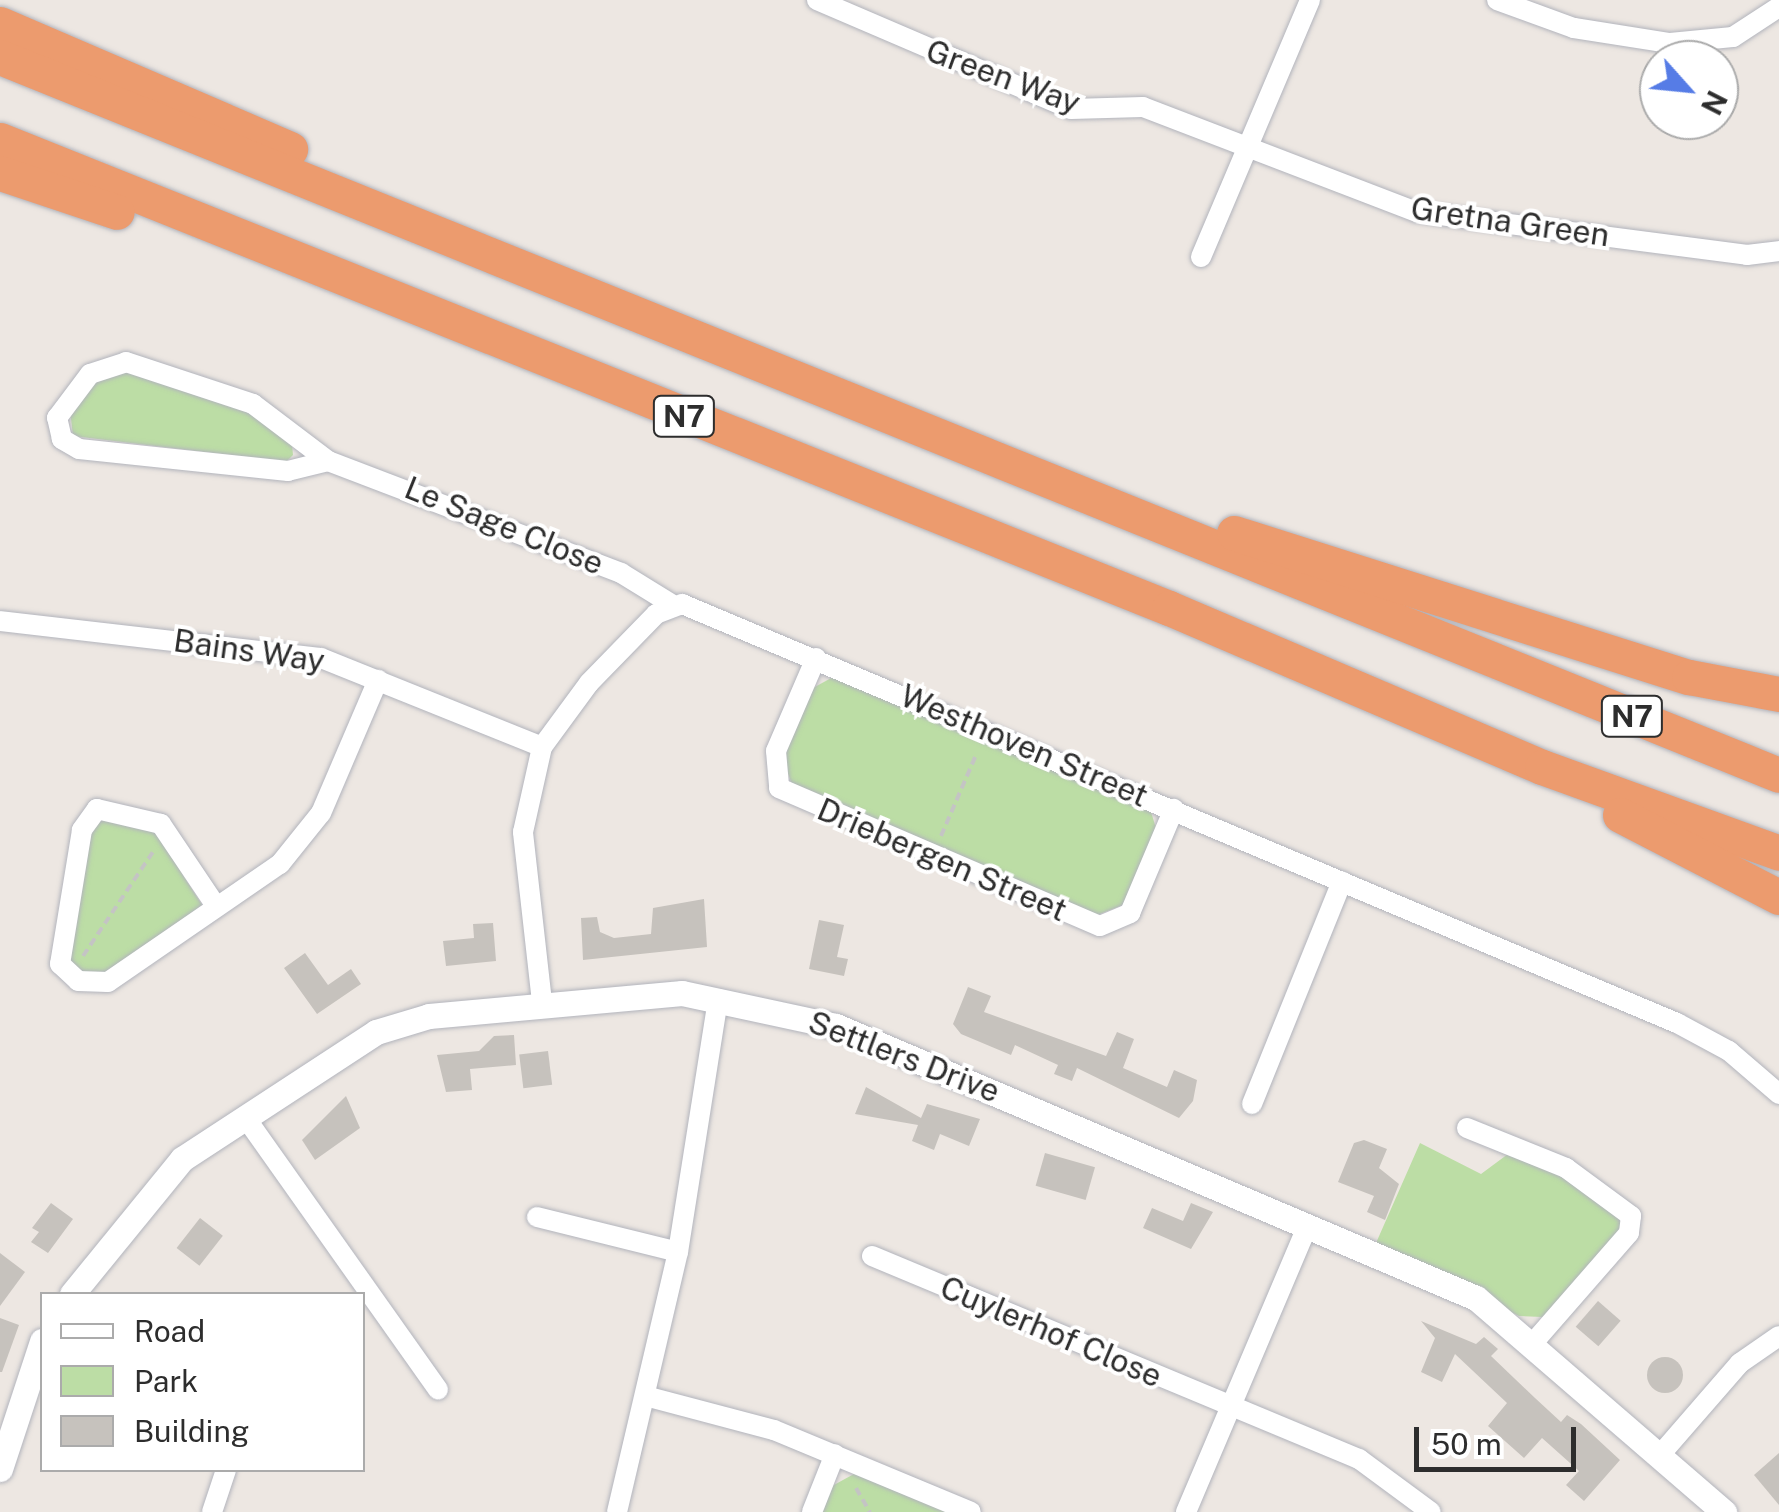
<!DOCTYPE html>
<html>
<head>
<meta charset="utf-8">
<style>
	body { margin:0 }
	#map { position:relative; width:1779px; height:1512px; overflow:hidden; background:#ede7e2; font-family:"Public Sans",sans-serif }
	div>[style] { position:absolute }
	.green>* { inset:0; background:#bcdda5 }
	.building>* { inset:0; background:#c6c2bd; transform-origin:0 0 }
	.round { border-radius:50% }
	.path>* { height:4px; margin-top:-2px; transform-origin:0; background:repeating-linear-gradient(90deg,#c4c4c4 0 8px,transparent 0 13px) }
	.roads { filter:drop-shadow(0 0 2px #b2b4bc) drop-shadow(0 0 2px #b2b4bc) }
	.minor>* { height:20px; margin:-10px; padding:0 10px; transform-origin:10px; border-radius:10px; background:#fff }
	.tertiary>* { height:25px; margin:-12.5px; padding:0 12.5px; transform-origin:12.5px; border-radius:12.5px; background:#fff }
	.motorway>* { height:35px; margin:-17.5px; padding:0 17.5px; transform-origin:17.5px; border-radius:17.5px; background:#ec9b6e }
	span { translate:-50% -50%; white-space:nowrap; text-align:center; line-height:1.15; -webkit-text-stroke:8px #fff; paint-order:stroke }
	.shield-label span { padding:2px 8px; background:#fff; border:2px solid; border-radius:8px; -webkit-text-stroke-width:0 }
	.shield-label { font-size:30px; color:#2d2d2d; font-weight:700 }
	.street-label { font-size:32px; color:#2d2d2d }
	.legend { position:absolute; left:40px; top:1292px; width:325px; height:180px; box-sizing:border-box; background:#fff; border:2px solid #ababab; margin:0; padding:12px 18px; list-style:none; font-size:30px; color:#2d2d2d }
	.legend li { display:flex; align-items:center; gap:20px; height:50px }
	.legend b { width:50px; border:2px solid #ababab }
	.north { position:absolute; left:1639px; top:40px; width:100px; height:100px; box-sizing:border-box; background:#fff; border:2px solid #ababab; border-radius:50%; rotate:117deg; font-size:28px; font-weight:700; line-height:40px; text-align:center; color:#2d2d2d }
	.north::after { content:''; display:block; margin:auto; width:35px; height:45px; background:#567ce6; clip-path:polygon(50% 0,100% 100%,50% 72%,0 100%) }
	.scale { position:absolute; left:1414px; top:1427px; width:162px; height:45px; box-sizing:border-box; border:5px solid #2d2d2d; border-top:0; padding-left:12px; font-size:30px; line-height:35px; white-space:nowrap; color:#2d2d2d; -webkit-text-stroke:8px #fff; paint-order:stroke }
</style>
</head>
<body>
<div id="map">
	<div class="green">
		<i style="clip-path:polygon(119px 368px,243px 408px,292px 445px,293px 455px,286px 462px,73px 436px,70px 410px,97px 377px)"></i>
		<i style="clip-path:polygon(833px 677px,1151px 812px,1156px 828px,1123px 905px,1097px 915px,792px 785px,783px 758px,813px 688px)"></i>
		<i style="clip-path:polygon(104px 818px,151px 825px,202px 905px,107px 974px,87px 977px,69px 962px,92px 829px)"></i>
		<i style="clip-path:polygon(1420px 1143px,1481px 1174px,1508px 1154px,1565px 1177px,1620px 1218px,1621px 1229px,1543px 1317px,1519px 1316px,1376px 1243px)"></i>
		<i style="clip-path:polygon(854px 1474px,862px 1476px,947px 1512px,822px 1512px,832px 1486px)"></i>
	</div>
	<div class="building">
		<i style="clip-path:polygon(704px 899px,707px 947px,583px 960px,581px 918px,597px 917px,600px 932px,614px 938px,651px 934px,653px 908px)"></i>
		<i style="clip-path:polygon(819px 920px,844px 925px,837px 957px,848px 959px,844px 976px,809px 969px)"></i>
		<i style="clip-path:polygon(493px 923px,496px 961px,446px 966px,443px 941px,474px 938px,473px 924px)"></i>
		<i style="clip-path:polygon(305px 953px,328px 985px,351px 969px,361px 984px,317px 1014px,284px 968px)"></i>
		<i style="clip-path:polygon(968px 987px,991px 996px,984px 1012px,1106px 1056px,1117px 1032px,1134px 1039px,1123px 1068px,1167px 1087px,1174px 1070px,1197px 1080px,1193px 1101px,1179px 1118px,1077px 1068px,1072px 1081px,1054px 1074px,1058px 1065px,1015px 1045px,1011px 1055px,961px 1034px,953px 1024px)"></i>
		<i style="clip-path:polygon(514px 1035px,516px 1065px,470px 1069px,472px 1090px,446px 1092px,437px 1055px,479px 1051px,494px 1036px)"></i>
		<i style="left:548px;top:1051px;width:34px;height:29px;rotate:83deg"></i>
		<i style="clip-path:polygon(866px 1087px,921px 1118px,927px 1104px,980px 1119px,969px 1146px,940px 1134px,934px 1150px,912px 1141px,918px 1125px,855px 1114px)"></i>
		<i style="clip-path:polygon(346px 1096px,360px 1128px,315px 1160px,302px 1140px)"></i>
		<i style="clip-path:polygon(1364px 1140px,1387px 1149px,1379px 1168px,1399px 1184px,1385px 1220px,1367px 1212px,1374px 1196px,1338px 1182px,1354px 1143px)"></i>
		<i style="left:1045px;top:1153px;width:52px;height:34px;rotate:16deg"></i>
		<i style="clip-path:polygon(51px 1203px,73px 1219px,48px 1253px,31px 1242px,39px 1232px,32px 1228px)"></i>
		<i style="clip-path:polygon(1191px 1203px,1213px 1212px,1191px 1249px,1143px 1228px,1152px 1208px,1183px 1221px)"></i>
		<i style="left:200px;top:1218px;width:29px;height:38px;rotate:38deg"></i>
		<i style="clip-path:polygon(0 1253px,25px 1272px,0 1306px)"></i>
		<i style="left:1598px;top:1301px;width:30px;height:34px;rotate:41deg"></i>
		<i style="clip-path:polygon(0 1318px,19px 1325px,2px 1372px,0 1372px)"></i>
		<i style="clip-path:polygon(1421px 1321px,1476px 1344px,1484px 1337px,1498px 1349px,1491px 1356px,1535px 1398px,1561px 1422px,1567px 1415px,1581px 1424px,1620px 1460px,1584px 1501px,1566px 1485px,1579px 1471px,1542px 1438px,1524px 1458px,1488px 1426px,1507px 1403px,1455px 1354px,1442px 1382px,1421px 1372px,1435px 1338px)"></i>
		<i class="round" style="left:1647px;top:1357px;width:36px;height:36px"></i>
		<i style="clip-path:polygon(1779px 1453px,1779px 1505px,1754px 1475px)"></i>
	</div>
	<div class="path">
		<i style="left:941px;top:836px;width:90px;rotate:-66.6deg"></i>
		<i style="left:83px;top:956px;width:125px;rotate:-56.1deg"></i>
		<i style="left:856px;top:1488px;width:28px;rotate:60deg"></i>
	</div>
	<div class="roads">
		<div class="minor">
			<i style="left:817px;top:0;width:276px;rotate:23.2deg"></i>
			<i style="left:1071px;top:109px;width:72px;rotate:-1.6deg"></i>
			<i style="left:1143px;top:107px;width:293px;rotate:21deg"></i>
			<i style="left:1417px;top:212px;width:333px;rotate:7.4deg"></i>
			<i style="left:1747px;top:255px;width:32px;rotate:-7deg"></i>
			<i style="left:1497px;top:0;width:82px;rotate:20deg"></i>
			<i style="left:1574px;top:28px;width:97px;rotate:8.9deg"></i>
			<i style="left:1670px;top:43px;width:63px;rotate:-5.4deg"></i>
			<i style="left:1733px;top:37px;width:55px;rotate:-33.1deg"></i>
			<i style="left:1201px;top:257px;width:279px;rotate:-67deg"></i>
			<i style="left:328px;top:461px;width:41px;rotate:166deg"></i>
			<i style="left:288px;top:471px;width:210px;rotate:-174deg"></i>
			<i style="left:79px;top:449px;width:20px;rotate:-150deg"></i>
			<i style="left:62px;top:439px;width:22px;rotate:-103deg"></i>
			<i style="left:57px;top:418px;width:55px;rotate:-53.1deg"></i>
			<i style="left:90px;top:374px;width:38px;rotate:-18deg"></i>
			<i style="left:126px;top:362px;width:134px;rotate:18.3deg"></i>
			<i style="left:253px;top:404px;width:94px;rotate:37.2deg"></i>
			<i style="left:328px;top:461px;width:314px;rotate:20.9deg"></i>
			<i style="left:621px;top:573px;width:61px;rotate:31.6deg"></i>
			<i style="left:0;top:621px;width:323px;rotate:6.6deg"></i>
			<i style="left:321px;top:658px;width:238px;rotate:21.9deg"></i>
			<i style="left:816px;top:658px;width:101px;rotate:113.3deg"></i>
			<i style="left:776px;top:751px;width:37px;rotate:85deg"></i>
			<i style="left:779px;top:788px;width:349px;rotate:23.3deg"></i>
			<i style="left:1100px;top:926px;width:33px;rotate:-23deg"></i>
			<i style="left:1130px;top:913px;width:113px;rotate:-67.1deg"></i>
			<i style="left:216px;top:906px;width:99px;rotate:-123.9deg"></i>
			<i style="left:161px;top:824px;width:66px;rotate:-166.8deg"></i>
			<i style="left:97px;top:809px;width:26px;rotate:126deg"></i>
			<i style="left:82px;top:830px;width:136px;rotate:99.3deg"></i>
			<i style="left:60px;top:964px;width:25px;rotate:43deg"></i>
			<i style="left:78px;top:981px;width:30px;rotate:2deg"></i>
			<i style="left:108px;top:982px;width:209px;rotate:-34.5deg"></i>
			<i style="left:280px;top:864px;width:65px;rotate:-51.2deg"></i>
			<i style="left:321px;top:813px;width:145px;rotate:-66.8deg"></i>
			<i style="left:542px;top:1002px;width:171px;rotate:-96.4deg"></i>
			<i style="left:523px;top:832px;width:87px;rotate:-77.4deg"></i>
			<i style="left:542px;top:747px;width:79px;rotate:-53.7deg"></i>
			<i style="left:589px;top:683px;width:96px;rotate:-45.8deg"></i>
			<i style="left:656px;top:614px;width:28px;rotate:-21deg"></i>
			<i style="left:682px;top:604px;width:1080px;rotate:22.84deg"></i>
			<i style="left:1677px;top:1023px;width:59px;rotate:28.3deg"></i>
			<i style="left:1729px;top:1051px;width:66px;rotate:40.7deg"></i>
			<i style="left:1252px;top:1104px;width:240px;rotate:-68deg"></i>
			<i style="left:245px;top:1117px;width:334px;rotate:54.7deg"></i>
			<i style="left:1467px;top:1128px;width:107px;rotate:22deg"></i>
			<i style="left:1566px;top:1168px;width:81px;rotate:36.4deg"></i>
			<i style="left:1631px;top:1216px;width:17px;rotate:97deg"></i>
			<i style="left:1629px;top:1233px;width:145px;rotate:131.1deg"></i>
			<i style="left:537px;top:1217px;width:145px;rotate:13.9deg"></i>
			<i style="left:872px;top:1256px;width:528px;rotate:22.63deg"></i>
			<i style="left:1359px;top:1459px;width:89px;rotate:36.4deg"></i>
			<i style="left:645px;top:1396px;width:133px;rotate:14.8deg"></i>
			<i style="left:774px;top:1430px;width:213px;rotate:22.6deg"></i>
			<i style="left:1660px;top:1455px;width:122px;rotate:-49deg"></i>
			<i style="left:1740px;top:1363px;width:47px;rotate:-34.7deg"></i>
			<i style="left:212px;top:1512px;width:44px;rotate:-71.6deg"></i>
			<i style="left:617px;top:1512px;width:267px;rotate:-76.8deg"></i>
			<i style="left:678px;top:1252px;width:256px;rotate:-81deg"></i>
			<i style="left:812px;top:1512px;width:62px;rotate:-68.4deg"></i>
			<i style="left:1186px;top:1512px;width:312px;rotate:-67deg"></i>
		</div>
		<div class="tertiary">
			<i style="left:72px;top:1294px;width:174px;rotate:-50.8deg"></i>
			<i style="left:182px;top:1159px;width:232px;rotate:-33.2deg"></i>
			<i style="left:376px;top:1032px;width:55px;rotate:-16.8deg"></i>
			<i style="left:429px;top:1016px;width:254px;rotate:-5.2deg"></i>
			<i style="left:682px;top:993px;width:157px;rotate:12.1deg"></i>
			<i style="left:836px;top:1026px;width:695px;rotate:23.03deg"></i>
			<i style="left:1476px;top:1298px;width:328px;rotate:40.8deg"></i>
			<i style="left:0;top:1469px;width:135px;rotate:-71.8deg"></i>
		</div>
		<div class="motorway">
			<i style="left:0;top:24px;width:316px;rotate:23.3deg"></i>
			<i style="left:0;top:57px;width:1918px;rotate:21.98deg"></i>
			<i style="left:0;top:140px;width:1259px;rotate:21.82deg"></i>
			<i style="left:1169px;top:608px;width:405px;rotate:23.1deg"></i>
			<i style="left:1542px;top:767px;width:252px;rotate:19.9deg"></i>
			<i style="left:0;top:173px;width:123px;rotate:18.4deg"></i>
			<i style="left:1234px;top:533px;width:477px;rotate:17.6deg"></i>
			<i style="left:1689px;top:677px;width:92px;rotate:10.7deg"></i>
			<i style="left:1620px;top:815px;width:179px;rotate:27.3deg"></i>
		</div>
	</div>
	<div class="shield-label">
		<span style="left:684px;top:416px">N7</span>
		<span style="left:1632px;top:716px">N7</span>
	</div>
	<div class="street-label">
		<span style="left:1003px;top:77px;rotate:20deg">Green Way</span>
		<span style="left:1510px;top:222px;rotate:8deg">Gretna Green</span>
		<span style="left:504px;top:526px;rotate:22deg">Le Sage Close</span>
		<span style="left:249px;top:651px;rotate:8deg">Bains Way</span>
		<span style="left:1024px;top:746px;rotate:23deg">Westhoven Street</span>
		<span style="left:942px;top:860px;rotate:23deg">Driebergen Street</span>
		<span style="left:904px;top:1057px;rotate:21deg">Settlers Drive</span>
		<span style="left:1051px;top:1332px;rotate:23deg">Cuylerhof Close</span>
	</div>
	<ul class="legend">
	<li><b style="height:12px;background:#fff"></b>Road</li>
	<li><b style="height:28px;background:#bcdda5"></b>Park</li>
	<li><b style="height:28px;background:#c6c2bd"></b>Building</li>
	</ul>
	<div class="north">N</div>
	<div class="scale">50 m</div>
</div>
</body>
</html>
